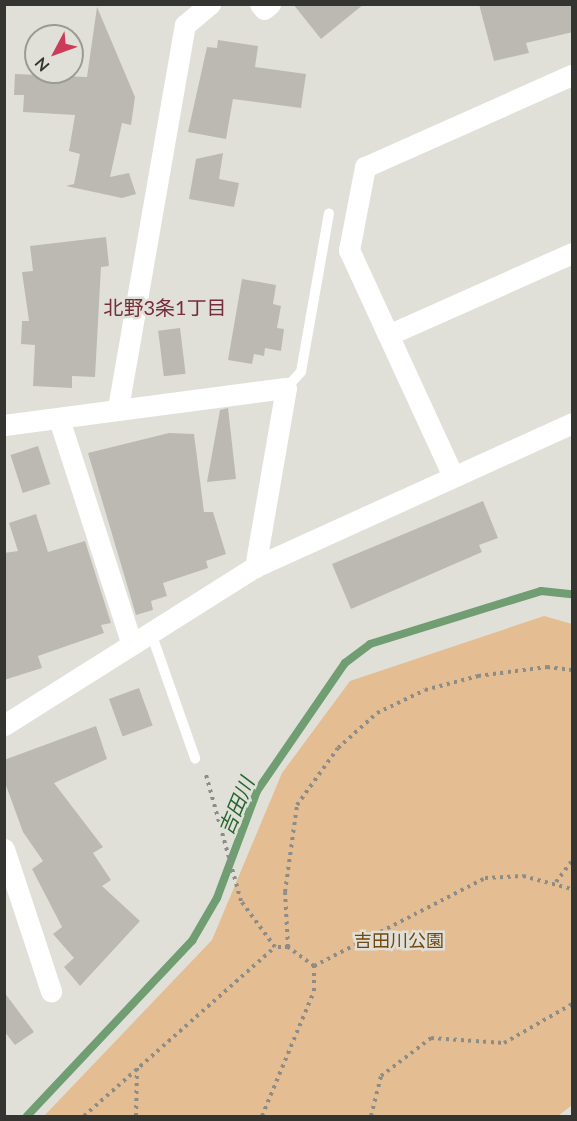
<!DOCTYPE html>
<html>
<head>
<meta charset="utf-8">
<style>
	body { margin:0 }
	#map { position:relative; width:577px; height:1121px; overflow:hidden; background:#e0e0d9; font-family:Lato,"Noto Sans JP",sans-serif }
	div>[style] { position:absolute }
	.green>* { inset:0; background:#e4bd92 }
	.stream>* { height:8px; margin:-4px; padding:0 4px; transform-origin:4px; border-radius:4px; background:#709d72 }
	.building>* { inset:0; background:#bcb9b3; transform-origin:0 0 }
	.path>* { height:4px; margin-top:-2px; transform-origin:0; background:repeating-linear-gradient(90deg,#8d8d88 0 3px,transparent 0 7.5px) }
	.service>* { height:10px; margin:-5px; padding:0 5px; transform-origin:5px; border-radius:5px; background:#fff }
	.minor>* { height:21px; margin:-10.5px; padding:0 10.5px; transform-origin:10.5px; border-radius:10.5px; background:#fff }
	span { translate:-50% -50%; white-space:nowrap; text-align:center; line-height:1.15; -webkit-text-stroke:5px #e0e0d9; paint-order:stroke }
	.park-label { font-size:18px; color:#71480e }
	.neighbourhood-label { font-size:20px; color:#742d39 }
	.water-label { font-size:20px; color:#24652d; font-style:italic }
	.frame { position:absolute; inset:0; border:6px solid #343431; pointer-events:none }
	.north { position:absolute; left:24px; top:24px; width:60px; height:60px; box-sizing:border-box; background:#e0e0d9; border:2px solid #9b9b96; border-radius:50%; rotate:229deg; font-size:16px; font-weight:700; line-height:24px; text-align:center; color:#343431 }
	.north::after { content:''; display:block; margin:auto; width:21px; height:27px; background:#cc3c5a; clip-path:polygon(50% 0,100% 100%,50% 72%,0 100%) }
</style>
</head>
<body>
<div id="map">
	<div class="green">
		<i style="clip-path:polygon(544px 616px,572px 624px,572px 1105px,558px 1116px,44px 1116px,212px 940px,282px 773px,350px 681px)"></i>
	</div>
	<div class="stream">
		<i style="left:27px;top:1116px;width:241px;rotate:-46.7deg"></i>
		<i style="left:192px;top:941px;width:50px;rotate:-59.8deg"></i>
		<i style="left:217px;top:898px;width:114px;rotate:-69.5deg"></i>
		<i style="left:257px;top:791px;width:155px;rotate:-55.5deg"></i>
		<i style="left:345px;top:663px;width:31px;rotate:-37deg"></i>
		<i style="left:370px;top:644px;width:179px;rotate:-17.2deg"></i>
		<i style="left:541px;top:591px;width:31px;rotate:6deg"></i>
	</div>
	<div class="building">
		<i style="clip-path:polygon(293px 4px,364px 4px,321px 39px)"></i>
		<i style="clip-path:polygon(479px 4px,573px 4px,573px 32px,526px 43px,529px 53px,494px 61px)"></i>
		<i style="clip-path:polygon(97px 7px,135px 97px,131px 125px,122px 123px,110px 177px,129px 173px,136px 194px,122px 198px,66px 186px,74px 184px,80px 154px,69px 151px,75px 115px,23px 112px,24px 95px,14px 95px,15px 74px,87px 77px)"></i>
		<i style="clip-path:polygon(218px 40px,258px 46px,255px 67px,306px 74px,301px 108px,233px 99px,226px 139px,188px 132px,207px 47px,217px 48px)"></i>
		<i style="clip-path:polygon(223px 153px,219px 179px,239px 183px,234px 207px,189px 199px,196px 159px)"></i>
		<i style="clip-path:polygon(106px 237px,109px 266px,101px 267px,95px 377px,72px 376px,72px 388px,33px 386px,35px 345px,21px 344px,22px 321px,29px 321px,22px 272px,33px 271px,30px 246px)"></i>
		<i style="clip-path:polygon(242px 279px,276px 285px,273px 304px,281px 306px,277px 328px,284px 329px,281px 351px,265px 348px,264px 356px,254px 354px,252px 364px,228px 360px)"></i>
		<i style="left:180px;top:328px;width:46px;height:22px;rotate:83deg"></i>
		<i style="clip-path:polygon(228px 408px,236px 479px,207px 482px,220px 410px)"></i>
		<i style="clip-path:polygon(169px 433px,194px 434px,204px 512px,213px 512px,226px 554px,206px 561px,208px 568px,163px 583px,167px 596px,151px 601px,153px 610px,136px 615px,88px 453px)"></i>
		<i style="left:38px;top:446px;width:40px;height:29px;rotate:72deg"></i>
		<i style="clip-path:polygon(483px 501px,498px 538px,479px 545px,482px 552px,351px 609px,332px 564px)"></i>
		<i style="clip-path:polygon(36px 514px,48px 552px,85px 541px,111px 623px,101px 625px,104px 633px,38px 656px,42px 668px,4px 680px,4px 553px,18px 551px,9px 523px)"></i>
		<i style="left:139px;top:688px;width:40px;height:32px;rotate:70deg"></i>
		<i style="clip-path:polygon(96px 726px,107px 759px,54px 783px,103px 847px,93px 853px,111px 880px,102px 886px,140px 921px,80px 986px,64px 967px,74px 958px,53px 934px,62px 927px,32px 869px,43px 861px,23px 832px,4px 780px,4px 760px)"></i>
		<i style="clip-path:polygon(4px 992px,34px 1032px,15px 1045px,4px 1031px)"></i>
	</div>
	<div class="path">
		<i style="left:556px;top:882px;width:26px;rotate:-53deg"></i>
		<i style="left:288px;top:947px;width:55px;rotate:-93.1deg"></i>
		<i style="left:285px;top:892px;width:88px;rotate:-82.1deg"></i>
		<i style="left:297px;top:805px;width:70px;rotate:-54.3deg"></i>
		<i style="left:338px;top:748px;width:52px;rotate:-41.9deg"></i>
		<i style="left:377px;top:713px;width:53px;rotate:-25.6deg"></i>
		<i style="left:425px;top:690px;width:55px;rotate:-14.8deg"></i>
		<i style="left:478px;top:676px;width:70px;rotate:-7.4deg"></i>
		<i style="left:547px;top:667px;width:25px;rotate:7deg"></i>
		<i style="left:314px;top:966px;width:192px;rotate:-27.2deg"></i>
		<i style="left:485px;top:878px;width:38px;rotate:-3deg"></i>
		<i style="left:523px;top:876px;width:51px;rotate:14.9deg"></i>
		<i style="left:84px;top:1116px;width:255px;rotate:-41.5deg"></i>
		<i style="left:275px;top:947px;width:57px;rotate:-126.5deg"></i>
		<i style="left:241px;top:901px;width:135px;rotate:-105.5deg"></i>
		<i style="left:136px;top:1116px;width:49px;rotate:-88.8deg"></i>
		<i style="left:262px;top:1116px;width:135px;rotate:-67.4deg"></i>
		<i style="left:314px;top:991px;width:25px;rotate:-90deg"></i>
		<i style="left:314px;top:966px;width:32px;rotate:-144deg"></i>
		<i style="left:288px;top:947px;width:13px;rotate:180deg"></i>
		<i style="left:371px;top:1116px;width:41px;rotate:-76deg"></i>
		<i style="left:381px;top:1076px;width:63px;rotate:-37.2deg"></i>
		<i style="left:431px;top:1038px;width:73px;rotate:3.9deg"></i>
		<i style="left:504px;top:1043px;width:78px;rotate:-29.8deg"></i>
	</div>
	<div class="service">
		<i style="left:286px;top:388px;width:22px;rotate:-47deg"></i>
		<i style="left:301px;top:372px;width:161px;rotate:-80deg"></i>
		<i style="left:151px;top:633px;width:133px;rotate:70.6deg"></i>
	</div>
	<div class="minor">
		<i style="left:260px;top:4px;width:6px;rotate:51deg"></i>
		<i style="left:264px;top:9px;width:8px;rotate:-40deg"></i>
		<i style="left:388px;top:335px;width:201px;rotate:-24deg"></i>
		<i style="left:118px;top:408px;width:389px;rotate:-80.1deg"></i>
		<i style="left:185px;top:25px;width:33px;rotate:-40deg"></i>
		<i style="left:59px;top:419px;width:237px;rotate:72.1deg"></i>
		<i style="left:4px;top:425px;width:284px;rotate:-7.5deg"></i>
		<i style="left:286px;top:388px;width:182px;rotate:99.8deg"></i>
		<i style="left:453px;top:476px;width:249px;rotate:-114.7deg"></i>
		<i style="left:349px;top:250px;width:85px;rotate:-79.1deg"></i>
		<i style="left:365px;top:167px;width:227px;rotate:-24deg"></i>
		<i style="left:4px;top:725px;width:297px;rotate:-32.2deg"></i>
		<i style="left:255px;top:567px;width:348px;rotate:-24.4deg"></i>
		<i style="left:4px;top:849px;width:150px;rotate:71.7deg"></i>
	</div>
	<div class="park-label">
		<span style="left:399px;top:940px">吉田川公園</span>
	</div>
	<div class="neighbourhood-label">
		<span style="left:165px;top:307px">北野3条1丁目</span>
	</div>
	<div class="water-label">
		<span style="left:236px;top:806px;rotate:-67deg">吉田川</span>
	</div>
	<div class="frame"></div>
	<div class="north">N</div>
</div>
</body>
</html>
